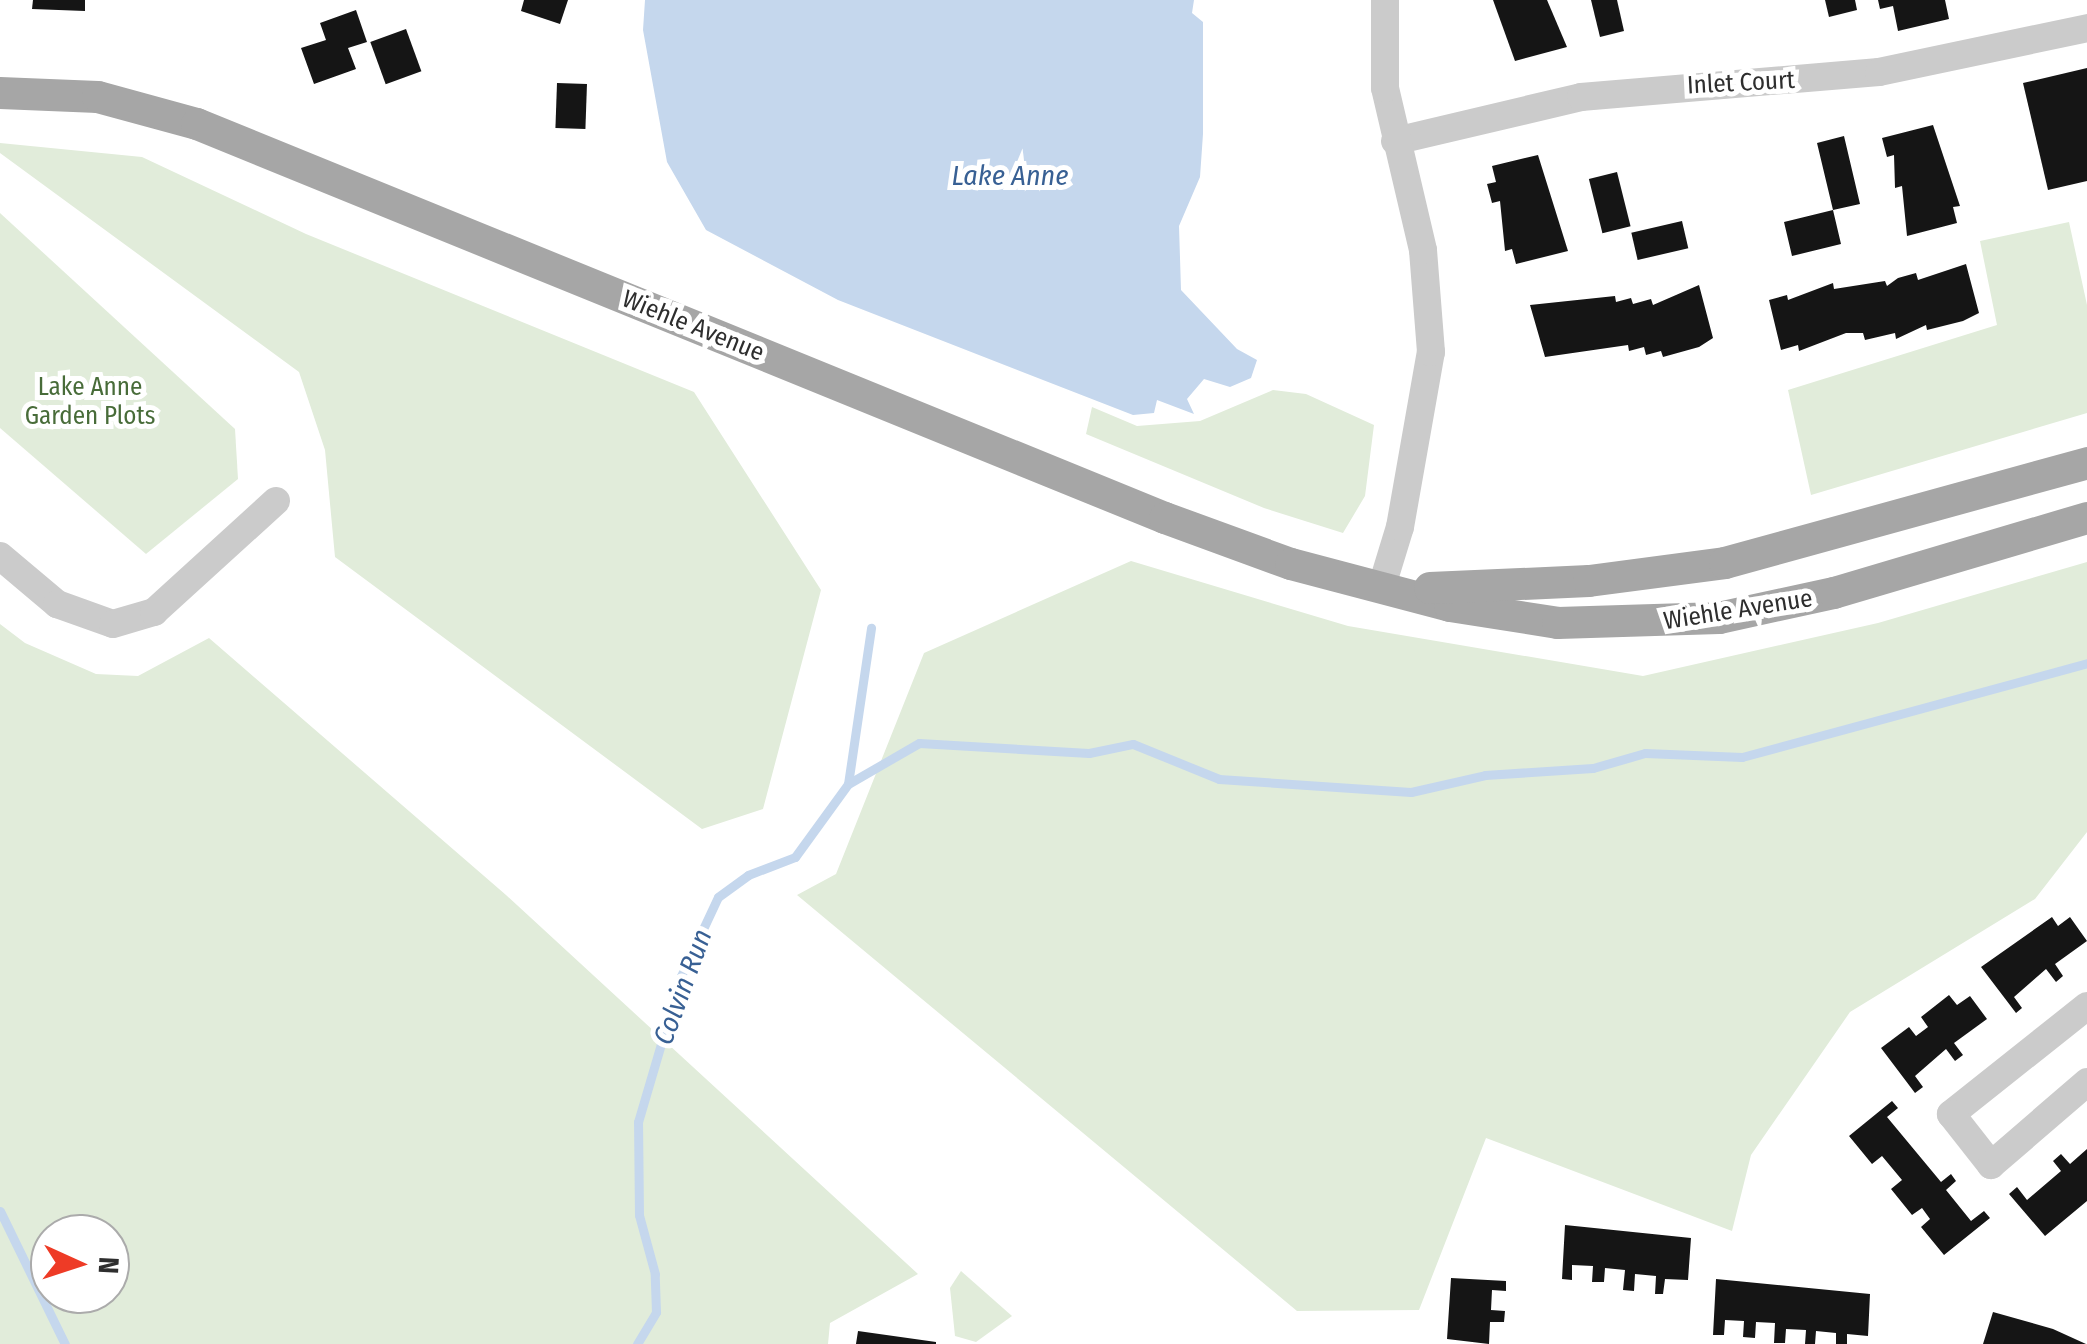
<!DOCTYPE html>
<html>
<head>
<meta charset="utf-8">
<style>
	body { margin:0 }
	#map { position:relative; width:2087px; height:1344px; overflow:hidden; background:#fff; font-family:"Fira Sans Condensed",sans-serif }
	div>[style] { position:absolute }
	.green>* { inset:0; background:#e1ecda }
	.water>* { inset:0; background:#c5d7ed }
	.stream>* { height:9px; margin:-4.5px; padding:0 4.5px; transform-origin:4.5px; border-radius:4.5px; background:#c5d7ed }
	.building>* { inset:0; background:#151515; transform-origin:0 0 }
	.minor>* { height:28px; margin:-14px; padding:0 14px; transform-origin:14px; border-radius:14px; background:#cbcbcb }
	.major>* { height:32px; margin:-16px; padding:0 16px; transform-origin:16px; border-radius:16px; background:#a6a6a6 }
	span { translate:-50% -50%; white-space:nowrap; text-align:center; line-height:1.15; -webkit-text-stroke:10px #fff; paint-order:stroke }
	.street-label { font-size:25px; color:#2e2e2e }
	.park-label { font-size:25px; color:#486c39 }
	.water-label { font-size:28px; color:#386094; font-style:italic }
	.north { position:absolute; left:30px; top:1214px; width:100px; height:100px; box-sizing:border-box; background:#fff; border:2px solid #ababab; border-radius:50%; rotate:93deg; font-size:28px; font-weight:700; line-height:40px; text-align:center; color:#2e2e2e }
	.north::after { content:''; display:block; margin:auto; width:35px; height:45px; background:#ee3b26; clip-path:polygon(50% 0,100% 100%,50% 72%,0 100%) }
</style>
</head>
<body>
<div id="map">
	<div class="green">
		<i style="clip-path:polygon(0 143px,142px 157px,306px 234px,694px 392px,821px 590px,763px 809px,702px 829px,335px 557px,325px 450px,299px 372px,0 153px)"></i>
		<i style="clip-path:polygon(0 213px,235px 429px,238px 479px,146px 554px,0 428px)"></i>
		<i style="clip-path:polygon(2069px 222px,2087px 305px,2087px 413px,1811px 495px,1788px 390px,1997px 325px,1980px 241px)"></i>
		<i style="clip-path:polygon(1273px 390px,1306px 394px,1374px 425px,1365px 496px,1343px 533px,1264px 508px,1086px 434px,1092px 407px,1137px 426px,1200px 421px)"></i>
		<i style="clip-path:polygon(1131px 561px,1348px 626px,1643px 676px,1878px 623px,2087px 562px,2087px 832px,2035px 899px,1850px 1012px,1751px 1155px,1732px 1231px,1486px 1138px,1419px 1310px,1297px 1311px,797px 895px,836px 874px,924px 653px)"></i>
		<i style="clip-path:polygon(evenodd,0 624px,25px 643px,96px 674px,138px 676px,209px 638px,506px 895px,918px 1274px,830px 1323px,828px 1344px,0 1344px,0 624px,50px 1234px,110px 1234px,110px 1294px,50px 1294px,50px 1234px)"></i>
		<i style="clip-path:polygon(961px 1271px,1012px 1316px,976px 1342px,955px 1336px,950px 1288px)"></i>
	</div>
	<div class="water">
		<i style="clip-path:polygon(645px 0,1194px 0,1192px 13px,1203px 22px,1203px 134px,1200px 177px,1179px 226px,1181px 290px,1237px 349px,1257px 360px,1251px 378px,1230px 387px,1204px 379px,1187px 399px,1194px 414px,1157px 400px,1154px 413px,1133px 415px,838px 300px,706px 230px,667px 162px,643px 30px)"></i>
	</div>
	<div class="stream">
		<i style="left:848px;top:784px;width:82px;rotate:-30deg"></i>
		<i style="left:919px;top:743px;width:170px;rotate:3.4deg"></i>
		<i style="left:1089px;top:753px;width:45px;rotate:-11.6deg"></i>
		<i style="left:1133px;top:744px;width:93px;rotate:22.1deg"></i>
		<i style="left:1219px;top:779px;width:192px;rotate:3.9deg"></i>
		<i style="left:1411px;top:792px;width:76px;rotate:-12.9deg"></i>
		<i style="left:1485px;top:775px;width:108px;rotate:-3.7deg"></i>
		<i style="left:1593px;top:768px;width:54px;rotate:-16.1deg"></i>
		<i style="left:1645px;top:753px;width:97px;rotate:2.4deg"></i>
		<i style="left:1742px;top:757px;width:358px;rotate:-15.2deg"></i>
		<i style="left:0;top:1211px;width:148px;rotate:64deg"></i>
		<i style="left:637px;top:1344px;width:37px;rotate:-59deg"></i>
		<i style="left:656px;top:1312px;width:38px;rotate:-92deg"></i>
		<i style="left:655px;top:1274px;width:61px;rotate:-105.2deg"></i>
		<i style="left:639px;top:1215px;width:93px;rotate:-90.6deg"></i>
		<i style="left:638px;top:1122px;width:152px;rotate:-73.6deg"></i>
		<i style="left:681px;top:976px;width:87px;rotate:-64.9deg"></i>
		<i style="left:718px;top:897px;width:37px;rotate:-36deg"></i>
		<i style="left:748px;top:875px;width:50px;rotate:-21deg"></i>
		<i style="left:795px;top:857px;width:90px;rotate:-54deg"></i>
		<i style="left:848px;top:784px;width:158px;rotate:-81.6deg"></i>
	</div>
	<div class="building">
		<i style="clip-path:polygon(33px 0,85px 0,85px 11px,32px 9px)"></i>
		<i style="clip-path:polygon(524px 0,568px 0,560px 24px,521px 11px)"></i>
		<i style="clip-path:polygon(1493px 0,1547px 0,1567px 47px,1515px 61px)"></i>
		<i style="clip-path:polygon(1591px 0,1617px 0,1624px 31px,1600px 37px)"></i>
		<i style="clip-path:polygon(1825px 0,1855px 0,1857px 10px,1829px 17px)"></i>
		<i style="clip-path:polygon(1878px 0,1945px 0,1949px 19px,1898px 31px,1893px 6px,1880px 9px)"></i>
		<i style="clip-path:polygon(356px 10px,367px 42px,348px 48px,356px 69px,314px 84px,301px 48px,326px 40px,320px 23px)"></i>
		<i style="left:406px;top:29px;width:45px;height:38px;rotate:70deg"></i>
		<i style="clip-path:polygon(2087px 68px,2087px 181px,2048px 190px,2023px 83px)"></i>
		<i style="left:557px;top:83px;width:30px;height:45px;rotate:2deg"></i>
		<i style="clip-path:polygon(1933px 125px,1960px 206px,1953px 207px,1957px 223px,1907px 236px,1902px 186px,1895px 188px,1894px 155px,1887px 157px,1882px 138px)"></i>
		<i style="clip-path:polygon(1844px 136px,1860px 204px,1833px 210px,1841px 244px,1792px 256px,1784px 222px,1833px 210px,1817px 143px)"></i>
		<i style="clip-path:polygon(1538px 155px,1568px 251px,1516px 264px,1512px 249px,1505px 251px,1500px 201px,1492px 203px,1487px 184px,1496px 182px,1492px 166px)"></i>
		<i style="left:1617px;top:172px;width:56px;height:29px;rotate:76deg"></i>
		<i style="left:1682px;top:221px;width:28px;height:52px;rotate:77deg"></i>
		<i style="clip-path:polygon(1966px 264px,1979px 313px,1963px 321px,1927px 330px,1926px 325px,1896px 339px,1895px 333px,1865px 340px,1863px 333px,1846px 333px,1799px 351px,1798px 345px,1781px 350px,1769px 300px,1787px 295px,1788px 300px,1833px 283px,1834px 289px,1885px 281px,1887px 286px,1898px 278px,1916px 273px,1918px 280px)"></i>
		<i style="clip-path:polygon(1699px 285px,1713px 338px,1699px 347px,1663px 357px,1661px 351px,1646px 355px,1644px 347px,1629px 351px,1628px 345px,1545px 357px,1530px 305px,1615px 296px,1616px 302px,1631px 298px,1633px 304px,1651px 299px,1653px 305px)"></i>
		<i style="clip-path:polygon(2052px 917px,2058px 926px,2070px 917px,2087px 941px,2055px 964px,2063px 976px,2056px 982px,2046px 969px,2014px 997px,2022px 1008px,2016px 1013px,1981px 967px)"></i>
		<i style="clip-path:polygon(1949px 995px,1957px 1005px,1970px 996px,1987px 1019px,1954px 1043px,1963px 1055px,1955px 1061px,1946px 1049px,1915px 1076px,1923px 1087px,1915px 1093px,1881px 1048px,1909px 1027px,1916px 1036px,1928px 1027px,1921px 1017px)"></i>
		<i style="clip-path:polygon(1892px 1101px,1898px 1108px,1887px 1117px,1941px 1182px,1951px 1174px,1956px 1181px,1946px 1190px,1971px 1221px,1984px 1211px,1990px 1218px,1944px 1255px,1921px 1227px,1930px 1219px,1922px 1208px,1912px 1215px,1891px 1189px,1902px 1180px,1882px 1156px,1872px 1164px,1849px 1136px)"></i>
		<i style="clip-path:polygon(2087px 1149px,2087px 1201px,2045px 1236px,2009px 1194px,2017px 1187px,2027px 1200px,2061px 1171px,2053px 1161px,2061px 1154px,2070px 1164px)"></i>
		<i style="clip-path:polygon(1565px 1225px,1691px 1238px,1688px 1280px,1665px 1279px,1663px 1294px,1655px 1294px,1656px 1276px,1635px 1274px,1634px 1291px,1623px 1290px,1625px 1270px,1605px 1268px,1604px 1282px,1592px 1282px,1593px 1266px,1572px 1265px,1572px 1280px,1562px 1279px)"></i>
		<i style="clip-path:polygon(1451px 1278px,1506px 1281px,1506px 1291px,1492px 1290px,1491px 1310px,1505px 1311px,1504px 1322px,1490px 1322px,1489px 1344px,1447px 1339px)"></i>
		<i style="clip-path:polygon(1716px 1279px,1870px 1294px,1868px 1336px,1847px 1334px,1847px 1344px,1836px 1344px,1836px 1333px,1816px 1331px,1815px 1344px,1805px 1344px,1806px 1330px,1786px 1329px,1785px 1343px,1774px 1343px,1775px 1323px,1756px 1322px,1755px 1338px,1743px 1337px,1744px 1321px,1725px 1320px,1724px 1335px,1713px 1335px)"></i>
		<i style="clip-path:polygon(1993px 1312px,2053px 1329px,2086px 1344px,1983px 1344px)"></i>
		<i style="clip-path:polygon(858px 1331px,936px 1342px,936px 1344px,856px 1344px)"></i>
	</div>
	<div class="minor">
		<i style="left:1395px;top:141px;width:191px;rotate:-13.3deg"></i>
		<i style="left:1581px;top:97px;width:299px;rotate:-4.8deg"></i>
		<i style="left:1879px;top:72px;width:213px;rotate:-11.9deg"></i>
		<i style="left:0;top:556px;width:75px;rotate:40.1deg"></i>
		<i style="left:57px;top:604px;width:59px;rotate:19.7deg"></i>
		<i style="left:113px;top:624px;width:43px;rotate:-16.3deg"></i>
		<i style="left:154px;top:612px;width:165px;rotate:-42.3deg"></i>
		<i style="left:1381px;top:589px;width:65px;rotate:-73deg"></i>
		<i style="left:1400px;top:527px;width:178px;rotate:-80deg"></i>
		<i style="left:1431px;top:352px;width:102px;rotate:-94.5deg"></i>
		<i style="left:1423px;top:250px;width:166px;rotate:-103.2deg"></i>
		<i style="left:1385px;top:88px;width:88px;rotate:-90deg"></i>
		<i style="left:2087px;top:1006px;width:174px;rotate:141.5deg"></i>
		<i style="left:1951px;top:1114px;width:65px;rotate:51.9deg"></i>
		<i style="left:1991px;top:1165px;width:127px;rotate:-40.8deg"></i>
	</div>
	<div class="major">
		<i style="left:0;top:93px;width:98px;rotate:2.3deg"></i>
		<i style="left:98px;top:97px;width:103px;rotate:15.3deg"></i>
		<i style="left:197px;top:124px;width:1045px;rotate:22.15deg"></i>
		<i style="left:1165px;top:518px;width:134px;rotate:20.1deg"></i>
		<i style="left:1291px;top:564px;width:164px;rotate:14.8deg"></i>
		<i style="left:1450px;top:606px;width:109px;rotate:8.9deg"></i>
		<i style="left:1558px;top:623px;width:161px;rotate:-1.8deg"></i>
		<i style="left:1719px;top:618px;width:118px;rotate:-12.3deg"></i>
		<i style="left:1834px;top:593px;width:264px;rotate:-16.5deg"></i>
		<i style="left:1430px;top:588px;width:159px;rotate:-2.5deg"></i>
		<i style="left:1589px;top:581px;width:137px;rotate:-7.5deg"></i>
		<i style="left:1725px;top:563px;width:376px;rotate:-15.4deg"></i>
	</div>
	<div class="street-label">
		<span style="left:1741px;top:83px;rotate:-3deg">Inlet Court</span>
		<span style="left:693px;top:326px;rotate:22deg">Wiehle Avenue</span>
		<span style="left:1738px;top:610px;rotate:-9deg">Wiehle Avenue</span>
	</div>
	<div class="park-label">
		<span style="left:90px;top:402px">Lake Anne<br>Garden Plots</span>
	</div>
	<div class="water-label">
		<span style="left:1010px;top:176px">Lake Anne</span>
		<span style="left:683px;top:987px;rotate:-70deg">Colvin Run</span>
	</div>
	<div class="north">N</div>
</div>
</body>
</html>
